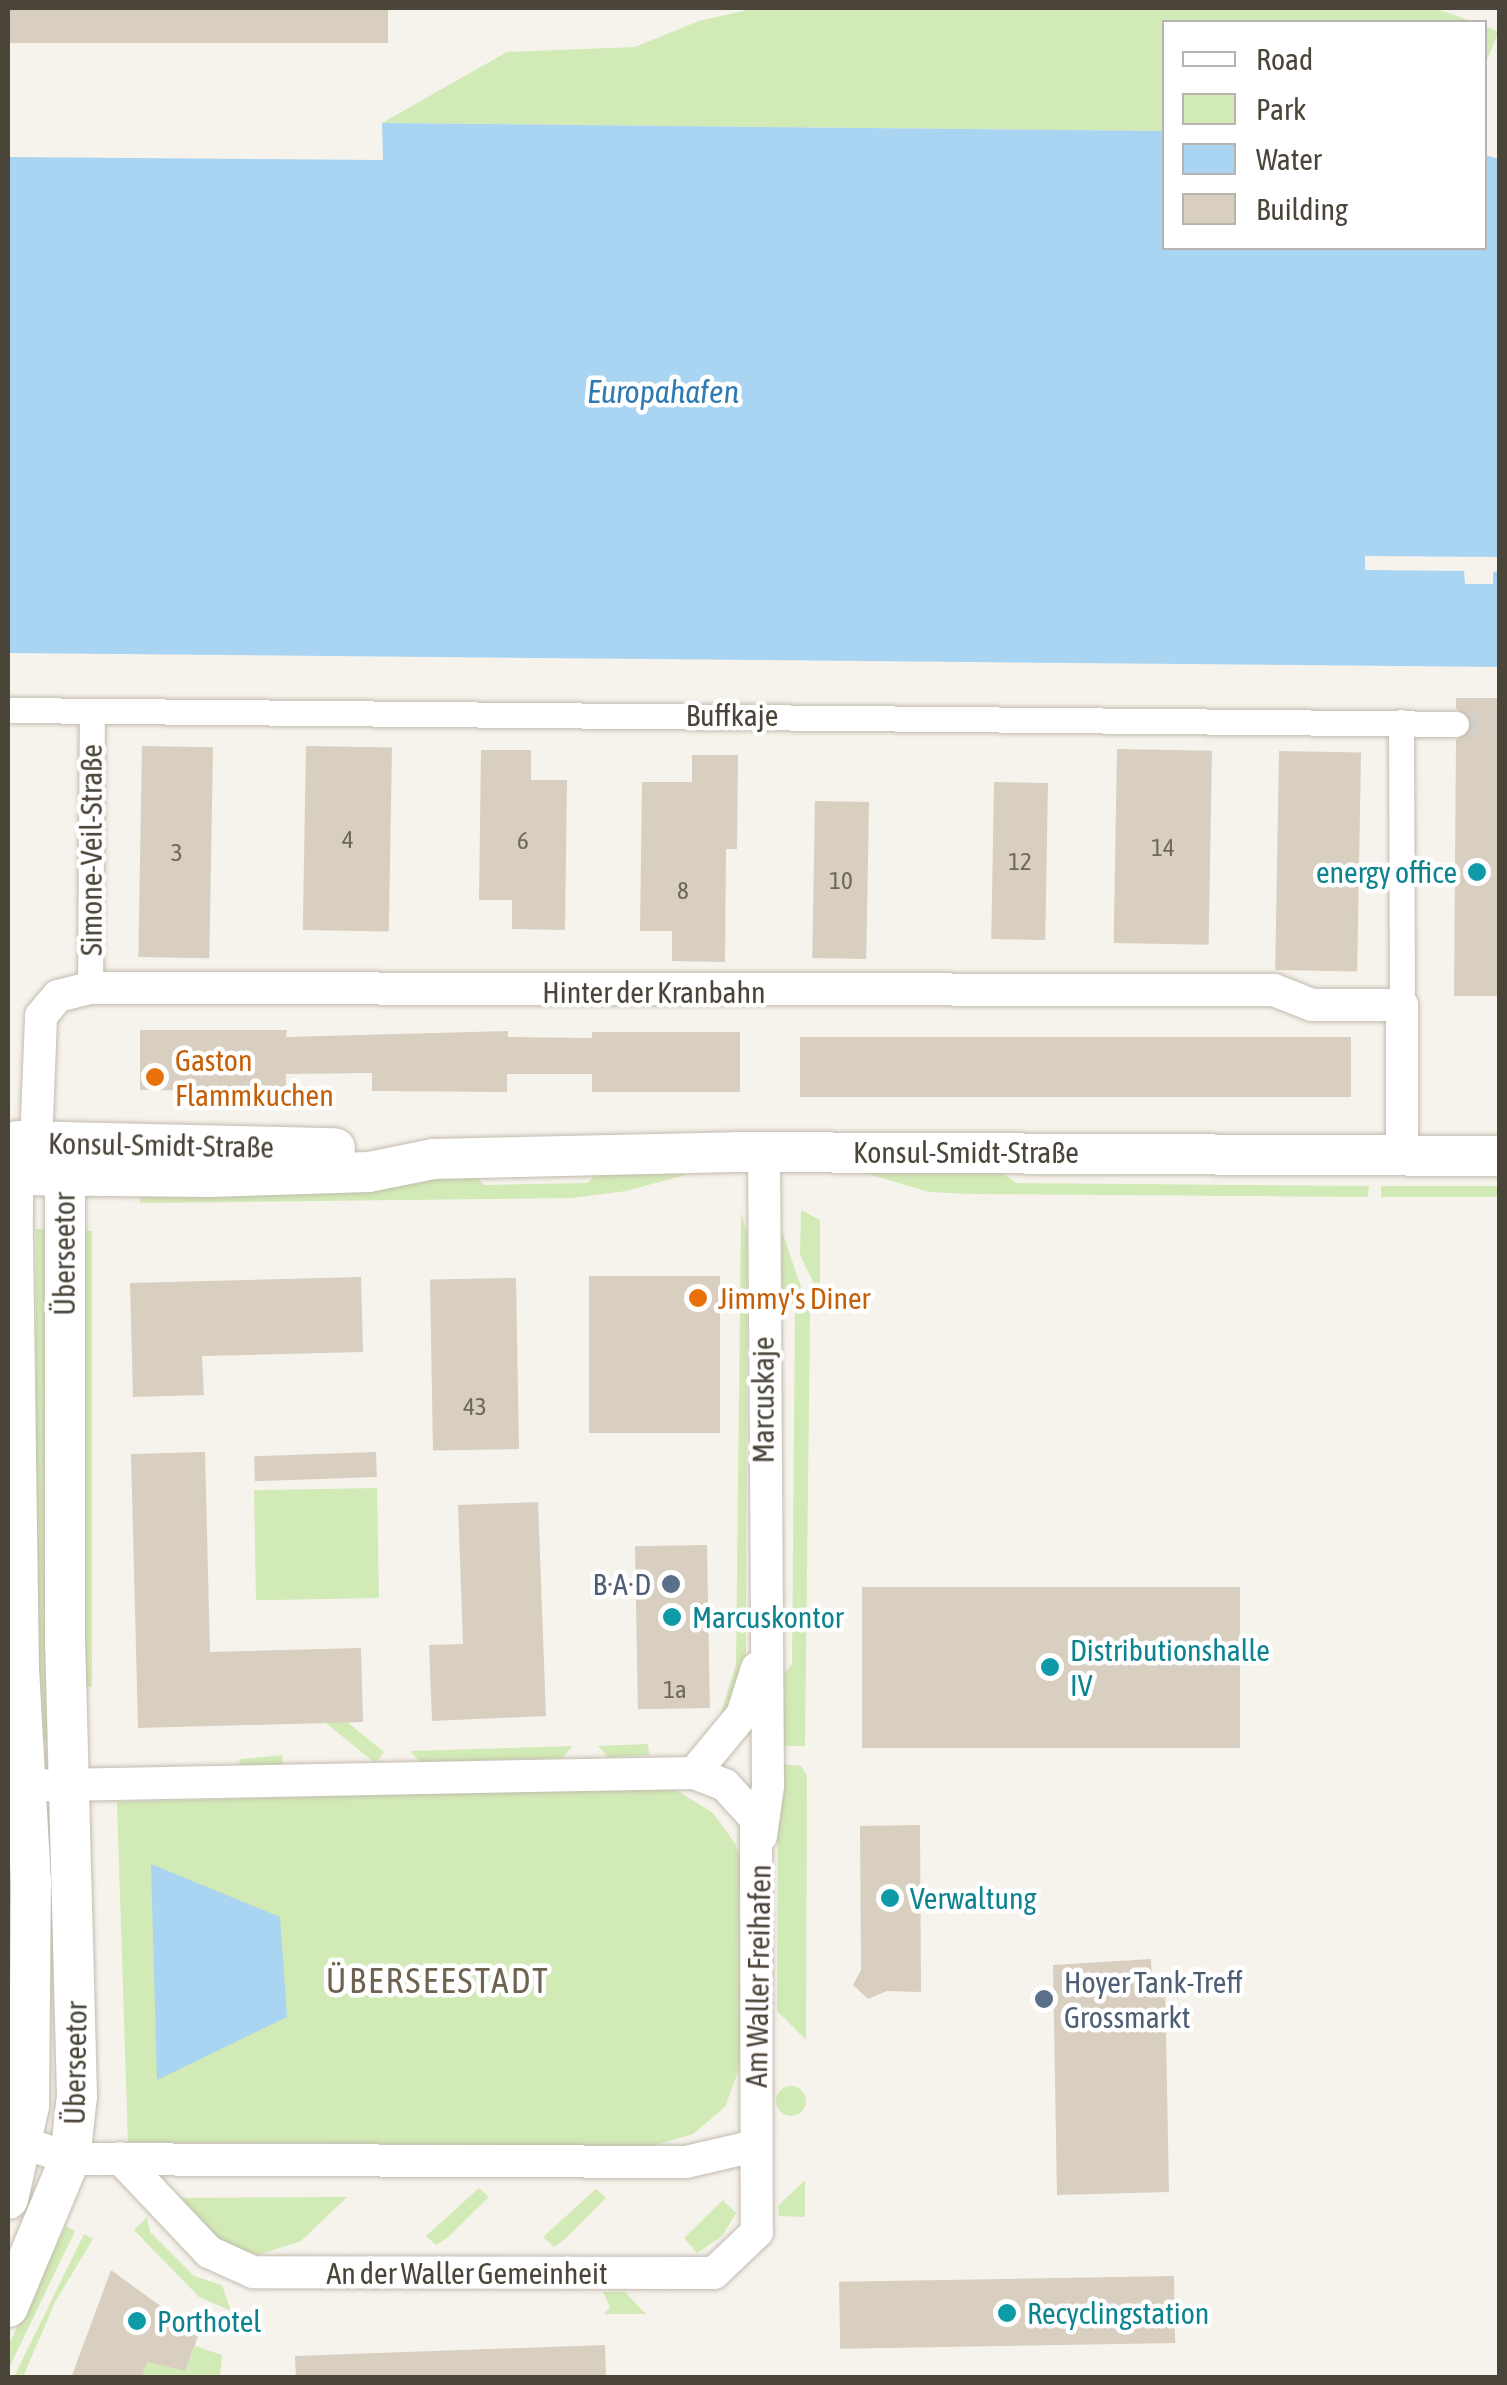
<!DOCTYPE html>
<html>
<head>
<meta charset="utf-8">
<style>
	body { margin:0 }
	#map { position:relative; width:1507px; height:2385px; overflow:hidden; background:#f6f3ec; font-family:"Asap Condensed",sans-serif }
	div>[style] { position:absolute }
	.green>* { inset:0; background:#d2eab5; transform-origin:0 0 }
	.round { border-radius:50% }
	.water>* { inset:0; background:#a9d4f2 }
	.pier>* { inset:0; background:#f6f3ec }
	.building>* { inset:0; background:#d8cfc1; transform-origin:0 0 }
	.pedestrian-tunnel>* { height:25px; margin-top:-12.5px; transform-origin:0; background:repeating-linear-gradient(90deg,#d4d0c8 0 25px,transparent 0 37px) }
	.roads { filter:drop-shadow(0 0 2px #c2bbae) drop-shadow(0 0 2px #c2bbae) }
	.pedestrian>* { height:25px; margin:-12.5px; padding:0 12.5px; transform-origin:12.5px; border-radius:12.5px; background:#fff }
	.minor>* { height:32px; margin:-16px; padding:0 16px; transform-origin:16px; border-radius:16px; background:#fff }
	.tertiary>* { height:40px; margin:-20px; padding:0 20px; transform-origin:20px; border-radius:20px; background:#fff }
	.dots>* { width:28px; height:28px; translate:-50% -50%; box-sizing:border-box; border:5px solid #fff; border-radius:50% }
	span { translate:-50% -50%; white-space:nowrap; text-align:center; line-height:1.15; -webkit-text-stroke:9px #fff; paint-order:stroke }
	.number-label { font-size:25px; color:#6e675b }
	.number-label span { -webkit-text-stroke-width:0 }
	.street-label { font-size:30px; color:#4b4439 }
	.culture-label { font-size:30px; color:#0d838f }
	.right { translate:-100% -50%; text-align:right }
	.left { translate:0 -50%; text-align:left }
	.food-label { font-size:30px; color:#c56008 }
	.service-label { font-size:30px; color:#4e5e75 }
	.water-label { font-size:32px; color:#2e7ab2; font-style:italic }
	.quarter-label { font-size:35px; color:#6e6250; letter-spacing:2.5px }
	.frame { position:absolute; inset:0; border:10px solid #4b4439; pointer-events:none }
	.legend { position:absolute; left:1162px; top:20px; width:325px; height:230px; box-sizing:border-box; background:#fff; border:2px solid #b7b4b0; margin:0; padding:12px 18px; list-style:none; font-size:30px; color:#4b4439 }
	.legend li { display:flex; align-items:center; gap:20px; height:50px }
	.legend b { width:50px; border:2px solid #b7b4b0 }
</style>
</head>
<body>
<div id="map">
	<div class="green">
		<i style="clip-path:polygon(756px 8px,1434px 8px,1474px 22px,1164px 22px,1164px 131px,382px 123px,507px 52px,635px 47px,699px 21px)"></i>
		<i style="left:1485px;top:26px;width:15px;height:129px;rotate:23deg"></i>
		<i style="clip-path:polygon(686px 1168px,685px 1175px,626px 1191px,572px 1198px,140px 1203px,141px 1197px,165px 1192px,472px 1173px,484px 1185px,587px 1183px,602px 1169px)"></i>
		<i style="clip-path:polygon(855px 1170px,998px 1170px,1016px 1183px,1369px 1186px,1368px 1197px,972px 1194px,929px 1192px)"></i>
		<i style="left:1381px;top:1186px;width:118px;height:11px"></i>
		<i style="clip-path:polygon(801px 1210px,820px 1220px,820px 1296px,800px 1255px)"></i>
		<i style="clip-path:polygon(741px 1213px,747px 1233px,746px 1665px,739px 1695px,718px 1723px,736px 1665px)"></i>
		<i style="left:49px;top:1229px;width:511px;height:13px;rotate:90deg"></i>
		<i style="left:92px;top:1231px;width:456px;height:10px;rotate:90deg"></i>
		<i style="clip-path:polygon(782px 1231px,810px 1314px,805px 1746px,779px 1746px,779px 1680px,792px 1664px,795px 1309px,782px 1293px)"></i>
		<i style="left:377px;top:1488px;width:110px;height:123px;rotate:89deg"></i>
		<i style="clip-path:polygon(648px 1744px,649px 1755px,608px 1757px,598px 1746px)"></i>
		<i style="clip-path:polygon(572px 1746px,563px 1758px,420px 1762px,410px 1751px)"></i>
		<i style="left:384px;top:1752px;width:14px;height:92px;rotate:129deg"></i>
		<i style="left:282px;top:1755px;width:10px;height:43px;rotate:84deg"></i>
		<i style="clip-path:polygon(778px 1764px,801px 1766px,807px 1776px,806px 2040px,777px 2011px)"></i>
		<i style="clip-path:polygon(635px 1788px,676px 1790px,713px 1813px,736px 1845px,744px 1872px,742px 2061px,725px 2107px,693px 2134px,653px 2146px,128px 2142px,117px 1802px)"></i>
		<i class="round" style="left:776px;top:2086px;width:30px;height:30px"></i>
		<i style="clip-path:polygon(805px 2180px,805px 2217px,779px 2216px,778px 2206px)"></i>
		<i style="clip-path:polygon(479px 2188px,489px 2197px,447px 2238px,436px 2245px,426px 2236px)"></i>
		<i style="clip-path:polygon(596px 2189px,606px 2198px,565px 2239px,554px 2247px,543px 2237px)"></i>
		<i style="clip-path:polygon(347px 2197px,301px 2241px,258px 2255px,223px 2245px,174px 2198px)"></i>
		<i style="clip-path:polygon(723px 2200px,736px 2213px,722px 2236px,697px 2253px,684px 2238px)"></i>
		<i style="clip-path:polygon(147px 2217px,150px 2232px,194px 2276px,222px 2285px,231px 2311px,199px 2297px,134px 2230px)"></i>
		<i style="clip-path:polygon(66px 2226px,75px 2231px,8px 2370px,8px 2346px)"></i>
		<i style="clip-path:polygon(84px 2234px,93px 2239px,55px 2302px,23px 2377px,14px 2377px)"></i>
		<i style="clip-path:polygon(603px 2292px,625px 2292px,646px 2314px,604px 2314px,610px 2307px)"></i>
		<i style="clip-path:polygon(195px 2346px,222px 2355px,220px 2377px,142px 2378px,147px 2362px,185px 2371px)"></i>
	</div>
	<div class="water">
		<i style="clip-path:polygon(382px 123px,1164px 131px,1164px 248px,1484px 248px,1485px 155px,1499px 159px,1499px 667px,8px 653px,8px 157px,383px 160px)"></i>
		<i style="clip-path:polygon(151px 1864px,280px 1917px,287px 2017px,157px 2080px)"></i>
	</div>
	<div class="pier">
		<i style="clip-path:polygon(1365px 556px,1499px 557px,1499px 571px,1493px 572px,1493px 584px,1465px 584px,1464px 571px,1365px 570px)"></i>
	</div>
	<div class="building">
		<i style="left:8px;top:8px;width:380px;height:35px"></i>
		<i style="clip-path:polygon(1456px 698px,1500px 698px,1500px 996px,1454px 996px,1456px 740px,1472px 723px,1456px 708px)"></i>
		<i style="left:142px;top:746px;width:71px;height:211px;rotate:1deg"></i>
		<i style="left:306px;top:746px;width:86px;height:184px;rotate:1deg"></i>
		<i style="left:1117px;top:749px;width:95px;height:194px;rotate:1deg"></i>
		<i style="clip-path:polygon(481px 750px,531px 750px,531px 780px,567px 780px,565px 930px,512px 929px,512px 900px,479px 900px)"></i>
		<i style="left:1279px;top:751px;width:82px;height:219px;rotate:1deg"></i>
		<i style="clip-path:polygon(692px 755px,738px 755px,737px 849px,726px 849px,725px 962px,672px 961px,672px 931px,640px 931px,642px 782px,692px 782px)"></i>
		<i style="left:994px;top:782px;width:54px;height:157px;rotate:1deg"></i>
		<i style="left:815px;top:801px;width:54px;height:157px;rotate:1deg"></i>
		<i style="clip-path:polygon(140px 1030px,287px 1030px,286px 1037px,508px 1031px,508px 1037px,592px 1038px,592px 1032px,740px 1032px,740px 1092px,592px 1092px,592px 1074px,507px 1074px,507px 1092px,372px 1091px,372px 1073px,286px 1074px,286px 1091px,140px 1090px)"></i>
		<i style="left:800px;top:1037px;width:551px;height:60px"></i>
		<i style="left:589px;top:1276px;width:131px;height:157px"></i>
		<i style="clip-path:polygon(361px 1277px,363px 1352px,202px 1356px,204px 1395px,133px 1397px,130px 1283px)"></i>
		<i style="left:516px;top:1278px;width:171px;height:86px;rotate:89deg"></i>
		<i style="clip-path:polygon(205px 1452px,210px 1652px,361px 1648px,363px 1722px,138px 1728px,131px 1454px)"></i>
		<i style="left:376px;top:1452px;width:25px;height:122px;rotate:88deg"></i>
		<i style="clip-path:polygon(538px 1502px,546px 1716px,432px 1721px,429px 1645px,463px 1644px,458px 1505px)"></i>
		<i style="left:707px;top:1545px;width:163px;height:72px;rotate:89deg"></i>
		<i style="left:862px;top:1587px;width:378px;height:161px"></i>
		<i style="clip-path:polygon(920px 1825px,921px 1992px,887px 1991px,868px 1999px,853px 1985px,861px 1970px,860px 1826px)"></i>
		<i style="clip-path:polygon(1151px 1959px,1152px 1983px,1165px 1982px,1169px 2192px,1057px 2195px,1053px 1965px)"></i>
		<i style="clip-path:polygon(111px 2270px,199px 2334px,185px 2371px,147px 2362px,142px 2378px,71px 2378px)"></i>
		<i style="left:1174px;top:2276px;width:67px;height:335px;rotate:89deg"></i>
		<i style="clip-path:polygon(605px 2345px,606px 2378px,296px 2378px,295px 2356px)"></i>
	</div>
	<div class="pedestrian-tunnel">
		<i style="left:1456px;top:724px;width:44px"></i>
	</div>
	<div class="roads">
		<div class="pedestrian">
			<i style="left:8px;top:710px;width:1448px;rotate:0.55deg"></i>
			<i style="left:1401px;top:722px;width:283px;rotate:89.8deg"></i>
			<i style="left:90px;top:988px;width:277px;rotate:-89.6deg"></i>
		</div>
		<div class="minor">
			<i style="left:36px;top:1143px;width:127px;rotate:-87.7deg"></i>
			<i style="left:41px;top:1016px;width:26px;rotate:-50deg"></i>
			<i style="left:58px;top:996px;width:33px;rotate:-14deg"></i>
			<i style="left:90px;top:988px;width:1184px;rotate:0.1deg"></i>
			<i style="left:1274px;top:990px;width:41px;rotate:21.5deg"></i>
			<i style="left:1312px;top:1005px;width:90px"></i>
			<i style="left:1402px;top:1005px;width:150px;rotate:90deg"></i>
			<i style="left:694px;top:1773px;width:75px;rotate:-50.4deg"></i>
			<i style="left:742px;top:1715px;width:49px;rotate:-72.3deg"></i>
			<i style="left:8px;top:1786px;width:686px;rotate:-1.09deg"></i>
			<i style="left:694px;top:1773px;width:33px;rotate:21deg"></i>
			<i style="left:725px;top:1785px;width:46px;rotate:47.6deg"></i>
			<i style="left:756px;top:1819px;width:413px;rotate:89.9deg"></i>
			<i style="left:757px;top:2232px;width:59px;rotate:136.4deg"></i>
			<i style="left:714px;top:2273px;width:461px;rotate:-179.9deg"></i>
			<i style="left:253px;top:2272px;width:48px;rotate:-155.6deg"></i>
			<i style="left:209px;top:2252px;width:129px;rotate:-133.4deg"></i>
			<i style="left:761px;top:1836px;width:50px;rotate:-82deg"></i>
			<i style="left:768px;top:1786px;width:634px;rotate:-90.36deg"></i>
			<i style="left:8px;top:2137px;width:66px;rotate:19.5deg"></i>
			<i style="left:70px;top:2159px;width:616px;rotate:0.28deg"></i>
			<i style="left:686px;top:2162px;width:71px;rotate:-13.1deg"></i>
		</div>
		<div class="tertiary">
			<i style="left:18px;top:1141px;width:317px;rotate:1.3deg"></i>
			<i style="left:8px;top:1175px;width:201px;rotate:0.6deg"></i>
			<i style="left:209px;top:1177px;width:160px;rotate:-1.8deg"></i>
			<i style="left:369px;top:1172px;width:65px;rotate:-11.5deg"></i>
			<i style="left:433px;top:1159px;width:303px;rotate:-1.3deg"></i>
			<i style="left:736px;top:1152px;width:764px;rotate:0.3deg"></i>
			<i style="left:8px;top:2199px;width:95px;rotate:-77.3deg"></i>
			<i style="left:29px;top:2106px;width:223px;rotate:-89.5deg"></i>
			<i style="left:31px;top:1883px;width:213px;rotate:-93.2deg"></i>
			<i style="left:19px;top:1670px;width:455px;rotate:-90.8deg"></i>
			<i style="left:13px;top:1215px;width:40px;rotate:-90deg"></i>
			<i style="left:13px;top:1175px;width:26px;rotate:-54deg"></i>
			<i style="left:8px;top:2307px;width:160px;rotate:-67.3deg"></i>
			<i style="left:70px;top:2159px;width:63px;rotate:-83.7deg"></i>
			<i style="left:77px;top:2096px;width:450px;rotate:-91.5deg"></i>
			<i style="left:65px;top:1646px;width:468px;rotate:-90deg"></i>
			<i style="left:65px;top:1178px;width:45px;rotate:-129.6deg"></i>
		</div>
	</div>
	<div class="dots">
		<i style="left:1477px;top:872px;background:#0f9aa8"></i>
		<i style="left:155px;top:1077px;background:#e8710a"></i>
		<i style="left:698px;top:1298px;background:#e8710a"></i>
		<i style="left:671px;top:1584px;background:#5c6f8a"></i>
		<i style="left:672px;top:1617px;background:#0f9aa8"></i>
		<i style="left:1050px;top:1667px;background:#0f9aa8"></i>
		<i style="left:890px;top:1898px;background:#0f9aa8"></i>
		<i style="left:1044px;top:1999px;background:#5c6f8a"></i>
		<i style="left:1007px;top:2313px;background:#0f9aa8"></i>
		<i style="left:137px;top:2321px;background:#0f9aa8"></i>
	</div>
	<div class="number-label">
		<span style="left:348px;top:839px">4</span>
		<span style="left:523px;top:840px">6</span>
		<span style="left:1163px;top:847px">14</span>
		<span style="left:177px;top:852px">3</span>
		<span style="left:1020px;top:861px">12</span>
		<span style="left:841px;top:880px">10</span>
		<span style="left:683px;top:890px">8</span>
		<span style="left:475px;top:1406px">43</span>
		<span style="left:675px;top:1689px">1a</span>
	</div>
	<div class="street-label">
		<span style="left:732px;top:715px">Buffkaje</span>
		<span style="left:91px;top:850px;rotate:-90deg">Simone-Veil-Straße</span>
		<span style="left:654px;top:992px">Hinter der Kranbahn</span>
		<span style="left:161px;top:1145px;rotate:1deg">Konsul-Smidt-Straße</span>
		<span style="left:966px;top:1152px">Konsul-Smidt-Straße</span>
		<span style="left:64px;top:1254px;rotate:-90deg">Überseetor</span>
		<span style="left:763px;top:1400px;rotate:-90deg">Marcuskaje</span>
		<span style="left:758px;top:1976px;rotate:-89deg">Am Waller Freihafen</span>
		<span style="left:75px;top:2063px;rotate:-89deg">Überseetor</span>
		<span style="left:467px;top:2273px">An der Waller Gemeinheit</span>
	</div>
	<div class="culture-label">
		<span class="right" style="left:1457px;top:872px">energy office</span>
		<span class="left" style="left:692px;top:1617px">Marcuskontor</span>
		<span class="left" style="left:1070px;top:1667px">Distributionshalle<br>IV</span>
		<span class="left" style="left:910px;top:1898px">Verwaltung</span>
		<span class="left" style="left:1027px;top:2313px">Recyclingstation</span>
		<span class="left" style="left:157px;top:2321px">Porthotel</span>
	</div>
	<div class="food-label">
		<span class="left" style="left:175px;top:1077px">Gaston<br>Flammkuchen</span>
		<span class="left" style="left:718px;top:1298px">Jimmy's Diner</span>
	</div>
	<div class="service-label">
		<span class="right" style="left:651px;top:1584px">B·A·D</span>
		<span class="left" style="left:1064px;top:1999px">Hoyer Tank-Treff<br>Grossmarkt</span>
	</div>
	<div class="water-label">
		<span style="left:663px;top:392px">Europahafen</span>
	</div>
	<div class="quarter-label">
		<span style="left:438px;top:1980px">ÜBERSEESTADT</span>
	</div>
	<div class="frame"></div>
	<ul class="legend">
	<li><b style="height:12px;background:#fff"></b>Road</li>
	<li><b style="height:28px;background:#d2eab5"></b>Park</li>
	<li><b style="height:28px;background:#a9d4f2"></b>Water</li>
	<li><b style="height:28px;background:#d8cfc1"></b>Building</li>
	</ul>
</div>
</body>
</html>
